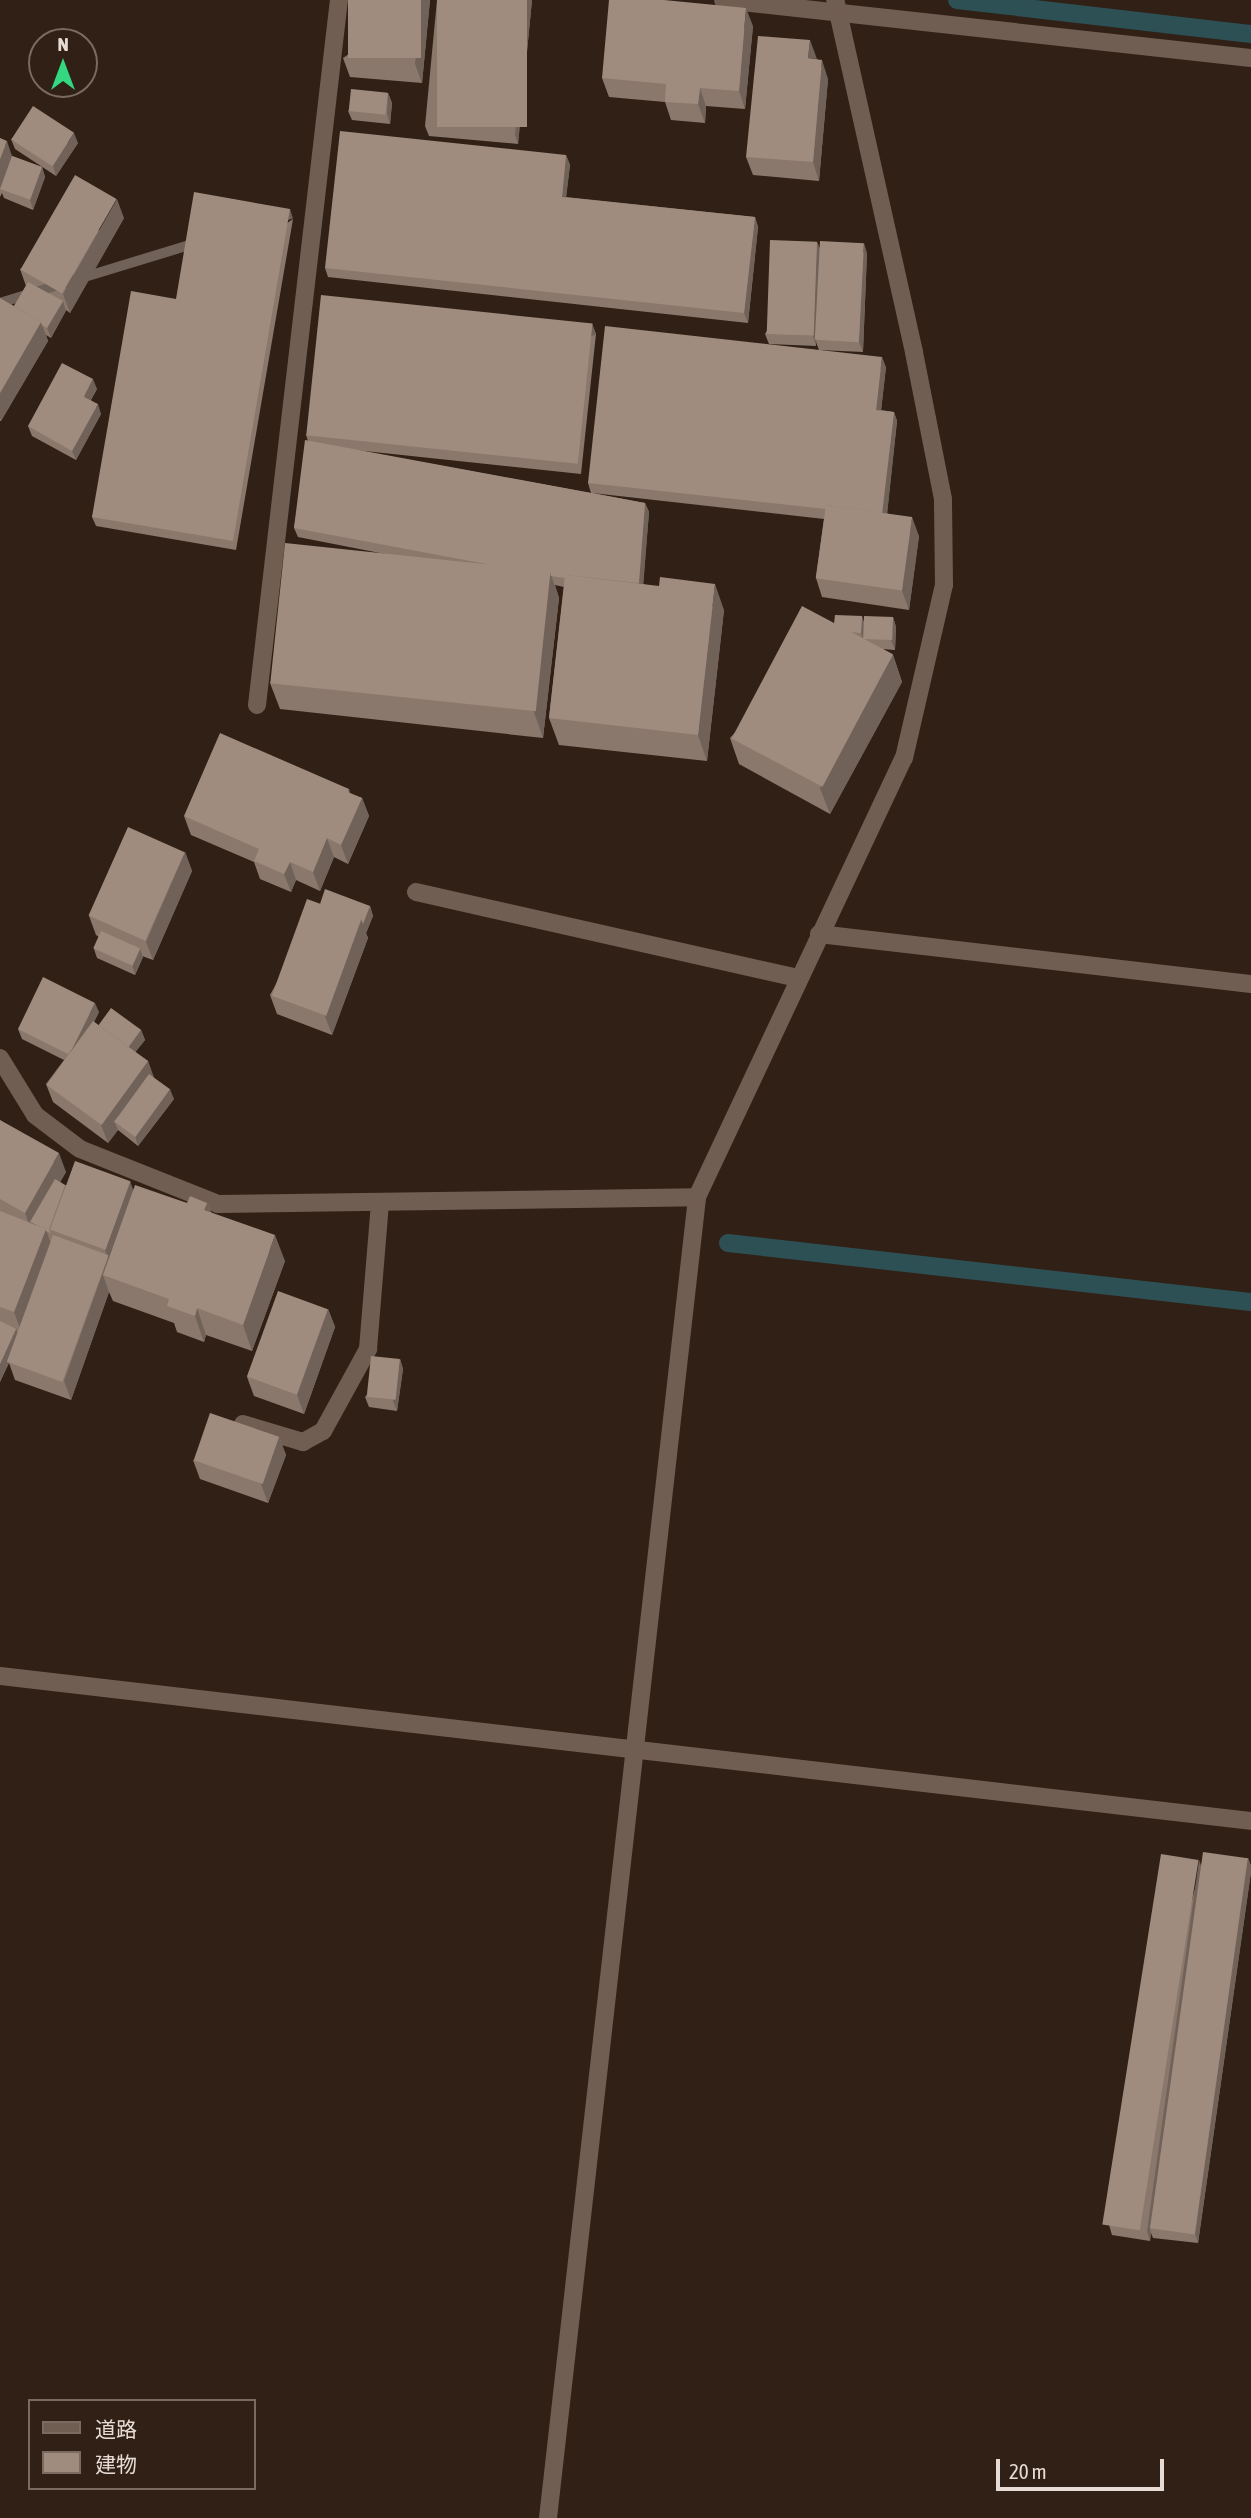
<!DOCTYPE html>
<html>
<head>
<meta charset="utf-8">
<style>
	body { margin:0 }
	#map { position:relative; width:1251px; height:2518px; overflow:hidden; background:#302016; font-family:"Asap Condensed","Noto Sans JP",sans-serif }
	div>[style] { position:absolute }
	.stream>* { height:18px; margin:-9px; padding:0 9px; transform-origin:9px; border-radius:9px; background:#2d5054 }
	.lane>* { height:18px; margin:-9px; padding:0 9px; transform-origin:9px; border-radius:9px; background:#715e52 }
	.street>* { height:18px; margin:-9px; padding:0 9px; transform-origin:9px; border-radius:9px; background:#715e52 }
	.wall>* { inset:0; background:#8a786d }
	.shaded-wall>* { inset:0; background:#706259; transform-origin:0 0 }
	.building>* { inset:0; background:#a08c7f; transform-origin:0 0 }
	span { translate:-50% -50%; white-space:nowrap; text-align:center; line-height:1.15; -webkit-text-stroke:7px #302016; paint-order:stroke }
	.legend { position:absolute; left:28px; top:2399px; width:228px; height:91px; box-sizing:border-box; background:#302016; border:2px solid #796b62; margin:0; padding:9px 12px; list-style:none; font-size:21px; color:#e7dcd5 }
	.legend li { display:flex; align-items:center; gap:14px; height:35px }
	.legend b { width:35px; border:2px solid #796b62 }
	.north { position:absolute; left:28px; top:28px; width:70px; height:70px; box-sizing:border-box; background:#302016; border:2px solid #796b62; border-radius:50%; rotate:0deg; font-size:19px; font-weight:700; line-height:28px; text-align:center; color:#e7dcd5 }
	.north::after { content:''; display:block; margin:auto; width:24px; height:32px; background:#34d881; clip-path:polygon(50% 0,100% 100%,50% 72%,0 100%) }
	.scale { position:absolute; left:996px; top:2459px; width:168px; height:32px; box-sizing:border-box; border:4px solid #e7dcd5; border-top:0; padding-left:9px; font-size:21px; line-height:24px; white-space:nowrap; color:#e7dcd5; -webkit-text-stroke:5px #302016; paint-order:stroke }
</style>
</head>
<body>
<div id="map">
	<div class="stream">
		<i style="left:957px;top:0;width:296px;rotate:6.6deg"></i>
		<i style="left:728px;top:1243px;width:526px;rotate:6.44deg"></i>
	</div>
	<div class="lane">
		<i style="left:257px;top:705px;width:710px;rotate:-83.37deg"></i>
		<i style="left:416px;top:892px;width:393px;rotate:12.7deg"></i>
		<i style="left:243px;top:1424px;width:63px;rotate:16.7deg"></i>
		<i style="left:303px;top:1442px;width:23px;rotate:-29deg"></i>
		<i style="left:323px;top:1431px;width:94px;rotate:-61.2deg"></i>
		<i style="left:368px;top:1349px;width:147px;rotate:-85.3deg"></i>
	</div>
	<div class="street">
		<i style="left:723px;top:0;width:531px;rotate:6.27deg"></i>
		<i style="left:819px;top:934px;width:435px;rotate:6.6deg"></i>
		<i style="left:0;top:1058px;width:67px;rotate:58.4deg"></i>
		<i style="left:35px;top:1115px;width:56px;rotate:37.1deg"></i>
		<i style="left:80px;top:1149px;width:149px;rotate:21.7deg"></i>
		<i style="left:218px;top:1204px;width:479px;rotate:-0.8deg"></i>
		<i style="left:0;top:1676px;width:1259px;rotate:6.61deg"></i>
		<i style="left:548px;top:2518px;width:1329px;rotate:-83.56deg"></i>
		<i style="left:697px;top:1197px;width:485px;rotate:-64.8deg"></i>
		<i style="left:904px;top:758px;width:178px;rotate:-77deg"></i>
		<i style="left:944px;top:585px;width:86px;rotate:-90.7deg"></i>
		<i style="left:943px;top:499px;width:150px;rotate:-101.2deg"></i>
		<i style="left:914px;top:352px;width:361px;rotate:-102.6deg"></i>
	</div>
	<div class="wall">
		<i style="clip-path:polygon(430px 0,422px 83px,350px 77px,343px 58px)"></i>
		<i style="clip-path:polygon(437px 0,532px 0,518px 144px,429px 136px,425px 126px)"></i>
		<i style="clip-path:polygon(753px 26px,745px 109px,706px 106px,705px 123px,671px 120px,665px 102px,609px 97px,602px 78px)"></i>
		<i style="clip-path:polygon(817px 59px,828px 79px,819px 181px,753px 175px,746px 157px)"></i>
		<i style="clip-path:polygon(388px 93px,392px 103px,390px 124px,352px 120px,348px 111px)"></i>
		<i style="clip-path:polygon(0 138px,12px 156px,42px 167px,45px 177px,33px 210px,4px 198px,2px 193px,0 197px)"></i>
		<i style="clip-path:polygon(11px 139px,78px 143px,56px 176px,15px 149px)"></i>
		<i style="clip-path:polygon(566px 155px,570px 165px,566px 197px,755px 217px,758px 227px,748px 323px,328px 277px,325px 268px)"></i>
		<i style="clip-path:polygon(124px 218px,70px 313px,66px 310px,51px 338px,46px 335px,48px 341px,1px 421px,0 421px,0 298px,14px 306px,26px 286px,20px 269px)"></i>
		<i style="clip-path:polygon(293px 219px,236px 550px,96px 526px,92px 517px,176px 299px)"></i>
		<i style="clip-path:polygon(817px 242px,820px 249px,867px 253px,863px 352px,819px 350px,816px 342px,816px 346px,769px 344px,765px 334px)"></i>
		<i style="clip-path:polygon(592px 324px,596px 334px,581px 474px,355px 450px,591px 493px,588px 483px,886px 367px,881px 410px,894px 412px,897px 421px,887px 513px,919px 536px,909px 610px,822px 597px,816px 578px,824px 519px,592px 493px,645px 503px,649px 512px,643px 584px,724px 610px,707px 761px,559px 745px,549px 718px,564px 587px,555px 585px,559px 598px,543px 738px,280px 709px,270px 683px,385px 554px,298px 537px,294px 528px,308px 441px,306px 435px)"></i>
		<i style="clip-path:polygon(97px 389px,91px 400px,101px 414px,76px 460px,32px 436px,28px 426px)"></i>
		<i style="clip-path:polygon(862px 616px,863px 621px,893px 617px,896px 627px,895px 650px,882px 649px,893px 655px,902px 682px,830px 814px,739px 764px,730px 738px,834px 624px)"></i>
		<i style="clip-path:polygon(349px 789px,350px 793px,362px 798px,369px 816px,348px 864px,334px 857px,320px 891px,296px 880px,291px 892px,260px 879px,254px 862px,191px 835px,184px 816px)"></i>
		<i style="clip-path:polygon(185px 852px,192px 871px,153px 960px,142px 956px,143px 957px,135px 975px,97px 958px,94px 949px,99px 937px,96px 935px,89px 916px)"></i>
		<i style="clip-path:polygon(320px 904px,370px 906px,373px 916px,366px 933px,368px 938px,332px 1035px,277px 1014px,270px 995px)"></i>
		<i style="clip-path:polygon(99px 1012px,94px 1022px,98px 1025px,141px 1030px,145px 1040px,135px 1052px,148px 1061px,153px 1077px,174px 1099px,138px 1146px,118px 1130px,108px 1143px,53px 1102px,46px 1084px,64px 1060px,22px 1039px,18px 1029px)"></i>
		<i style="clip-path:polygon(0 1120px,66px 1172px,60px 1182px,65px 1185px,133px 1190px,187px 1203px,207px 1203px,211px 1212px,285px 1261px,252px 1351px,206px 1335px,204px 1342px,177px 1332px,174px 1323px,113px 1301px,109px 1292px,71px 1400px,15px 1380px,9px 1363px,0 1382px)"></i>
		<i style="clip-path:polygon(328px 1309px,335px 1327px,304px 1414px,254px 1396px,247px 1377px)"></i>
		<i style="clip-path:polygon(400px 1359px,403px 1369px,397px 1411px,369px 1407px,365px 1397px)"></i>
		<i style="clip-path:polygon(279px 1437px,286px 1455px,268px 1503px,200px 1479px,193px 1460px)"></i>
		<i style="clip-path:polygon(1248px 1858px,1251px 1866px,1251px 1872px,1198px 2243px,1153px 2238px,1151px 2233px,1150px 2241px,1112px 2235px,1109px 2225px,1201px 1865px)"></i>
	</div>
	<div class="shaded-wall">
		<i style="clip-path:polygon(421px 0,430px 0,422px 83px,415px 64px)"></i>
		<i style="clip-path:polygon(527px 0,532px 0,518px 144px,515px 135px)"></i>
		<i style="clip-path:polygon(746px 8px,753px 26px,745px 109px,739px 91px)"></i>
		<i style="clip-path:polygon(810px 40px,817px 59px,808px 58px)"></i>
		<i style="clip-path:polygon(822px 60px,828px 79px,819px 181px,813px 162px)"></i>
		<i style="clip-path:polygon(700px 88px,706px 106px,705px 123px,698px 104px)"></i>
		<i style="clip-path:polygon(388px 93px,392px 103px,390px 124px,387px 114px)"></i>
		<i style="clip-path:polygon(74px 133px,78px 143px,56px 176px,53px 166px)"></i>
		<i style="clip-path:polygon(7px 141px,13px 159px,0 189px,0 159px)"></i>
		<i style="clip-path:polygon(566px 155px,570px 165px,565px 207px,562px 197px)"></i>
		<i style="clip-path:polygon(42px 167px,45px 177px,33px 210px,30px 200px)"></i>
		<i style="clip-path:polygon(117px 199px,124px 218px,70px 313px,63px 294px)"></i>
		<i style="left:290px;top:209px;width:10px;height:337px;rotate:73deg"></i>
		<i style="clip-path:polygon(755px 217px,758px 227px,748px 323px,744px 313px)"></i>
		<i style="clip-path:polygon(817px 242px,821px 251px,816px 346px,813px 336px)"></i>
		<i style="clip-path:polygon(864px 243px,867px 253px,863px 352px,859px 342px)"></i>
		<i style="clip-path:polygon(63px 301px,66px 311px,51px 338px,47px 328px)"></i>
		<i style="clip-path:polygon(41px 322px,48px 341px,1px 421px,0 418px,0 393px)"></i>
		<i style="left:592px;top:324px;width:11px;height:142px;rotate:68deg"></i>
		<i style="clip-path:polygon(882px 357px,886px 367px,880px 420px,876px 410px)"></i>
		<i style="clip-path:polygon(93px 379px,97px 389px,87px 406px,84px 397px)"></i>
		<i style="clip-path:polygon(98px 404px,101px 414px,76px 460px,72px 451px)"></i>
		<i style="clip-path:polygon(894px 412px,897px 421px,886px 525px,882px 516px)"></i>
		<i style="clip-path:polygon(645px 503px,649px 512px,642px 602px,638px 592px)"></i>
		<i style="clip-path:polygon(912px 517px,919px 536px,909px 610px,902px 591px)"></i>
		<i style="clip-path:polygon(550px 572px,559px 598px,543px 738px,534px 712px)"></i>
		<i style="clip-path:polygon(715px 584px,724px 610px,707px 761px,698px 735px)"></i>
		<i style="clip-path:polygon(862px 616px,865px 626px,863px 639px,861px 633px)"></i>
		<i style="clip-path:polygon(893px 617px,896px 627px,895px 650px,891px 640px)"></i>
		<i style="clip-path:polygon(893px 655px,902px 682px,830px 814px,820px 788px)"></i>
		<i style="clip-path:polygon(362px 798px,369px 816px,348px 864px,341px 845px)"></i>
		<i style="clip-path:polygon(327px 838px,334px 857px,320px 891px,313px 872px)"></i>
		<i style="clip-path:polygon(185px 852px,192px 871px,153px 960px,146px 942px)"></i>
		<i style="clip-path:polygon(290px 862px,296px 880px,291px 892px,284px 874px)"></i>
		<i style="clip-path:polygon(370px 906px,373px 916px,366px 933px,368px 938px,332px 1035px,325px 1016px,361px 919px)"></i>
		<i style="clip-path:polygon(140px 948px,143px 957px,135px 975px,132px 965px)"></i>
		<i style="clip-path:polygon(95px 1003px,99px 1012px,73px 1064px,69px 1055px)"></i>
		<i style="clip-path:polygon(141px 1030px,145px 1040px,130px 1059px,127px 1049px)"></i>
		<i style="clip-path:polygon(148px 1061px,155px 1080px,114px 1121px,118px 1130px,108px 1143px,101px 1125px)"></i>
		<i style="clip-path:polygon(170px 1089px,174px 1099px,138px 1146px,135px 1136px)"></i>
		<i style="clip-path:polygon(59px 1153px,66px 1172px,32px 1232px,25px 1213px)"></i>
		<i style="clip-path:polygon(130px 1181px,137px 1200px,103px 1275px,109px 1292px,71px 1400px,64px 1381px,108px 1258px,105px 1250px)"></i>
		<i style="clip-path:polygon(207px 1203px,217px 1229px,204px 1210px)"></i>
		<i style="clip-path:polygon(46px 1229px,52px 1247px,21px 1331px,14px 1312px)"></i>
		<i style="clip-path:polygon(275px 1235px,285px 1261px,252px 1351px,243px 1325px)"></i>
		<i style="clip-path:polygon(197px 1308px,206px 1335px,204px 1342px,195px 1316px)"></i>
		<i style="clip-path:polygon(328px 1309px,335px 1327px,304px 1414px,297px 1395px)"></i>
		<i style="clip-path:polygon(16px 1329px,20px 1338px,0 1382px,0 1364px)"></i>
		<i style="clip-path:polygon(400px 1359px,403px 1369px,397px 1411px,393px 1401px)"></i>
		<i style="clip-path:polygon(279px 1437px,286px 1455px,268px 1503px,261px 1484px)"></i>
		<i style="clip-path:polygon(1248px 1858px,1251px 1866px,1251px 1872px,1198px 2243px,1195px 2234px)"></i>
		<i style="clip-path:polygon(1199px 1860px,1203px 1870px,1150px 2228px,1151px 2233px,1150px 2241px,1147px 2231px)"></i>
	</div>
	<div class="building">
		<i style="left:348px;top:0;width:73px;height:58px"></i>
		<i style="left:437px;top:0;width:90px;height:127px"></i>
		<i style="clip-path:polygon(609px 0,664px 0,746px 8px,739px 91px,700px 88px,698px 104px,665px 102px,666px 84px,602px 78px)"></i>
		<i style="clip-path:polygon(758px 36px,810px 40px,808px 58px,822px 60px,813px 162px,746px 157px)"></i>
		<i style="left:351px;top:89px;width:37px;height:22px;rotate:6deg"></i>
		<i style="left:33px;top:106px;width:49px;height:40px;rotate:33deg"></i>
		<i style="clip-path:polygon(340px 131px,566px 155px,562px 197px,755px 217px,744px 313px,325px 268px)"></i>
		<i style="clip-path:polygon(0 138px,7px 141px,0 159px)"></i>
		<i style="left:12px;top:156px;width:32px;height:35px;rotate:20deg"></i>
		<i style="left:75px;top:175px;width:48px;height:109px;rotate:30deg"></i>
		<i style="clip-path:polygon(194px 192px,290px 209px,233px 541px,92px 517px,131px 291px,176px 299px)"></i>
		<i style="left:770px;top:240px;width:47px;height:94px;rotate:2deg"></i>
		<i style="left:820px;top:241px;width:44px;height:99px;rotate:3deg"></i>
		<i style="clip-path:polygon(28px 282px,63px 301px,47px 328px,42px 325px,41px 322px,14px 306px)"></i>
		<i style="left:321px;top:295px;width:273px;height:141px;rotate:6deg"></i>
		<i style="clip-path:polygon(0 298px,41px 322px,0 393px)"></i>
		<i style="clip-path:polygon(605px 326px,882px 357px,876px 410px,894px 412px,882px 513px,826px 505px,826px 509px,588px 483px)"></i>
		<i style="clip-path:polygon(62px 363px,93px 379px,84px 397px,98px 404px,72px 451px,28px 426px)"></i>
		<i style="clip-path:polygon(305px 440px,645px 503px,639px 583px,565px 575px,565px 578px,551px 576px,550px 572px,502px 567px,294px 528px)"></i>
		<i style="left:826px;top:505px;width:87px;height:74px;rotate:8deg"></i>
		<i style="left:285px;top:543px;width:267px;height:141px;rotate:6deg"></i>
		<i style="clip-path:polygon(565px 575px,659px 586px,660px 577px,715px 584px,698px 735px,549px 718px)"></i>
		<i style="left:802px;top:606px;width:103px;height:150px;rotate:28deg"></i>
		<i style="clip-path:polygon(835px 615px,862px 616px,861px 633px,851px 632px,834px 624px)"></i>
		<i style="left:864px;top:616px;width:29px;height:23px;rotate:2deg"></i>
		<i style="clip-path:polygon(220px 733px,349px 789px,347px 792px,362px 798px,341px 845px,327px 838px,313px 872px,290px 862px,284px 874px,254px 861px,259px 849px,184px 816px)"></i>
		<i style="left:128px;top:827px;width:62px;height:97px;rotate:24deg"></i>
		<i style="clip-path:polygon(325px 889px,370px 906px,363px 924px,361px 919px,320px 904px)"></i>
		<i style="left:307px;top:899px;width:58px;height:103px;rotate:20deg"></i>
		<i style="left:101px;top:931px;width:43px;height:19px;rotate:24deg"></i>
		<i style="clip-path:polygon(43px 977px,95px 1003px,72px 1049px,68px 1054px,18px 1029px)"></i>
		<i style="left:111px;top:1008px;width:37px;height:21px;rotate:36deg"></i>
		<i style="left:93px;top:1021px;width:68px;height:79px;rotate:36deg"></i>
		<i style="left:149px;top:1074px;width:26px;height:59px;rotate:36deg"></i>
		<i style="clip-path:polygon(0 1120px,59px 1153px,25px 1213px,0 1199px)"></i>
		<i style="left:75px;top:1161px;width:59px;height:73px;rotate:20deg"></i>
		<i style="clip-path:polygon(55px 1179px,65px 1185px,49px 1229px,50px 1233px,46px 1231px,46px 1229px,30px 1222px)"></i>
		<i style="clip-path:polygon(135px 1185px,187px 1203px,190px 1196px,207px 1203px,204px 1210px,275px 1235px,243px 1325px,197px 1308px,195px 1316px,167px 1306px,169px 1299px,103px 1275px)"></i>
		<i style="clip-path:polygon(0 1211px,46px 1229px,14px 1312px,0 1307px)"></i>
		<i style="left:53px;top:1235px;width:59px;height:135px;rotate:20deg"></i>
		<i style="left:278px;top:1291px;width:53px;height:91px;rotate:20deg"></i>
		<i style="clip-path:polygon(0 1321px,16px 1329px,0 1364px)"></i>
		<i style="left:371px;top:1356px;width:29px;height:41px;rotate:6deg"></i>
		<i style="left:210px;top:1413px;width:73px;height:50px;rotate:19deg"></i>
		<i style="left:1203px;top:1852px;width:45px;height:380px;rotate:8deg"></i>
		<i style="left:1161px;top:1854px;width:38px;height:375px;rotate:9deg"></i>
	</div>
	<ul class="legend">
	<li><b style="height:9px;background:#715e52"></b>道路</li>
	<li><b style="height:19px;background:#a08c7f"></b>建物</li>
	</ul>
	<div class="north">N</div>
	<div class="scale">20 m</div>
</div>
</body>
</html>
